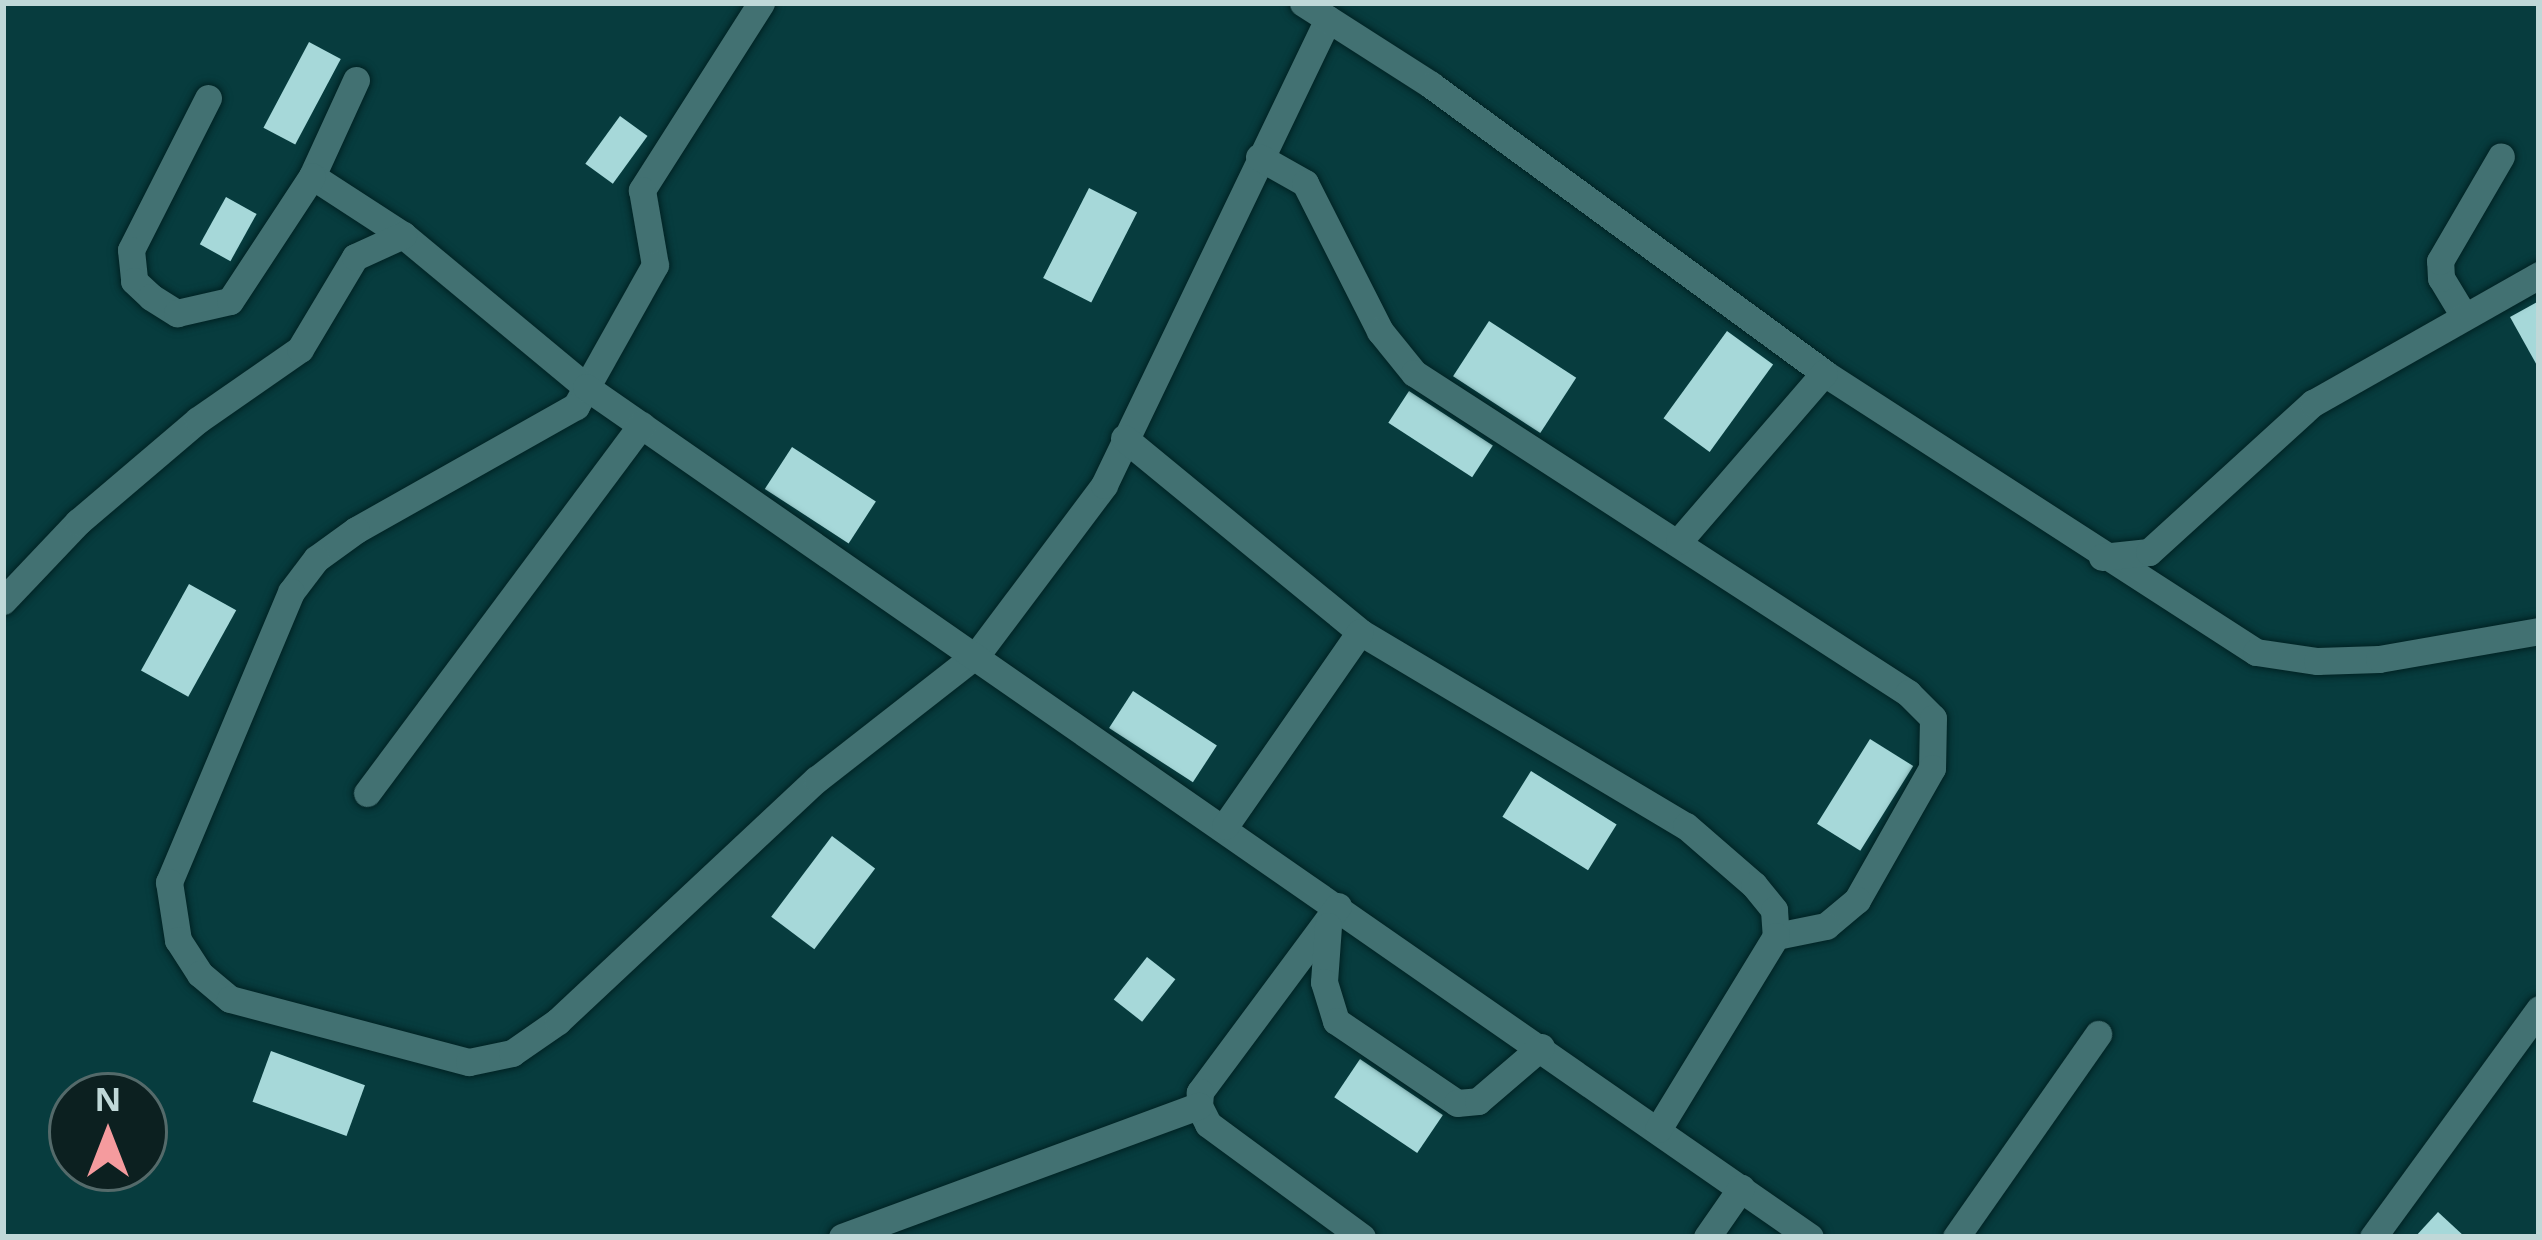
<!DOCTYPE html>
<html>
<head>
<meta charset="utf-8">
<style>
	body { margin:0 }
	#map { position:relative; width:2542px; height:1240px; overflow:hidden; background:#073c3e; font-family:"Noto Sans",sans-serif }
	div>[style] { position:absolute }
	.building>* { inset:0; background:#a6d8d9; transform-origin:0 0 }
	.roads { filter:drop-shadow(0 0 3px #002223) drop-shadow(0 0 3px #002223) }
	.minor>* { height:27px; margin:-13.5px; padding:0 13.5px; transform-origin:13.5px; border-radius:13.5px; background:#427172 }
	span { translate:-50% -50%; white-space:nowrap; text-align:center; line-height:1.15; -webkit-text-stroke:12px #0c2020; paint-order:stroke }
	.frame { position:absolute; inset:0; border:6px solid #c0d8d8; pointer-events:none }
	.north { position:absolute; left:48px; top:1072px; width:120px; height:120px; box-sizing:border-box; background:#0c2020; border:3px solid #546a6a; border-radius:50%; rotate:0deg; font-size:33px; font-weight:700; line-height:48px; text-align:center; color:#c0d8d8 }
	.north::after { content:''; display:block; margin:auto; width:42px; height:54px; background:#f59b9e; clip-path:polygon(50% 0,100% 100%,50% 72%,0 100%) }
</style>
</head>
<body>
<div id="map">
	<div class="building">
		<i style="left:309px;top:42px;width:36px;height:97px;rotate:28deg"></i>
		<i style="left:620px;top:116px;width:34px;height:59px;rotate:36deg"></i>
		<i style="left:1089px;top:188px;width:54px;height:101px;rotate:27deg"></i>
		<i style="left:226px;top:197px;width:35px;height:54px;rotate:29deg"></i>
		<i style="clip-path:polygon(2539px 301px,2539px 369px,2510px 317px)"></i>
		<i style="left:1489px;top:321px;width:104px;height:66px;rotate:33deg"></i>
		<i style="left:1727px;top:331px;width:57px;height:108px;rotate:36deg"></i>
		<i style="left:1409px;top:391px;width:100px;height:38px;rotate:33deg"></i>
		<i style="left:792px;top:447px;width:100px;height:50px;rotate:33deg"></i>
		<i style="left:189px;top:584px;width:54px;height:99px;rotate:29deg"></i>
		<i style="left:1133px;top:691px;width:100px;height:44px;rotate:33deg"></i>
		<i style="left:1870px;top:739px;width:51px;height:100px;rotate:32deg"></i>
		<i style="left:1531px;top:771px;width:101px;height:54px;rotate:32deg"></i>
		<i style="left:832px;top:836px;width:54px;height:101px;rotate:37deg"></i>
		<i style="left:1147px;top:957px;width:36px;height:54px;rotate:38deg"></i>
		<i style="left:271px;top:1051px;width:100px;height:54px;rotate:20deg"></i>
		<i style="left:1360px;top:1059px;width:100px;height:46px;rotate:34deg"></i>
		<i style="clip-path:polygon(2438px 1212px,2465px 1237px,2415px 1237px)"></i>
	</div>
	<div class="roads">
		<div class="minor">
			<i style="left:761px;top:3px;width:222px;rotate:122.5deg"></i>
			<i style="left:642px;top:190px;width:76px;rotate:80.2deg"></i>
			<i style="left:655px;top:265px;width:162px;rotate:119.3deg"></i>
			<i style="left:576px;top:406px;width:253px;rotate:150.6deg"></i>
			<i style="left:356px;top:530px;width:49px;rotate:144.1deg"></i>
			<i style="left:316px;top:559px;width:41px;rotate:127.1deg"></i>
			<i style="left:291px;top:592px;width:315px;rotate:112.8deg"></i>
			<i style="left:169px;top:882px;width:59px;rotate:81.2deg"></i>
			<i style="left:178px;top:940px;width:40px;rotate:57.1deg"></i>
			<i style="left:200px;top:974px;width:39px;rotate:40deg"></i>
			<i style="left:230px;top:999px;width:247px;rotate:14.8deg"></i>
			<i style="left:469px;top:1062px;width:44px;rotate:-11.8deg"></i>
			<i style="left:512px;top:1053px;width:56px;rotate:-34.8deg"></i>
			<i style="left:558px;top:1021px;width:354px;rotate:-43.1deg"></i>
			<i style="left:817px;top:779px;width:204px;rotate:-38deg"></i>
			<i style="left:978px;top:653px;width:210px;rotate:-53.1deg"></i>
			<i style="left:1104px;top:485px;width:517px;rotate:-64.33deg"></i>
			<i style="left:1303px;top:3px;width:152px;rotate:32.6deg"></i>
			<i style="left:1431px;top:85px;width:487px;rotate:36.2deg"></i>
			<i style="left:1824px;top:373px;width:514px;rotate:32.86deg"></i>
			<i style="left:2256px;top:652px;width:62px;rotate:8.4deg"></i>
			<i style="left:2317px;top:661px;width:62px;rotate:-1.8deg"></i>
			<i style="left:2379px;top:659px;width:162px;rotate:-9.9deg"></i>
			<i style="left:356px;top:80px;width:106px;rotate:114.6deg"></i>
			<i style="left:312px;top:176px;width:108px;rotate:33deg"></i>
			<i style="left:403px;top:235px;width:238px;rotate:39.7deg"></i>
			<i style="left:586px;top:387px;width:1490px;rotate:34.78deg"></i>
			<i style="left:208px;top:98px;width:170px;rotate:116.9deg"></i>
			<i style="left:131px;top:250px;width:31px;rotate:84deg"></i>
			<i style="left:134px;top:281px;width:23px;rotate:43deg"></i>
			<i style="left:151px;top:297px;width:31px;rotate:32deg"></i>
			<i style="left:177px;top:313px;width:54px;rotate:-12.8deg"></i>
			<i style="left:230px;top:301px;width:149px;rotate:-56.7deg"></i>
			<i style="left:1259px;top:157px;width:53px;rotate:29.5deg"></i>
			<i style="left:1305px;top:183px;width:166px;rotate:63.1deg"></i>
			<i style="left:1380px;top:331px;width:54px;rotate:51deg"></i>
			<i style="left:1414px;top:373px;width:589px;rotate:32.93deg"></i>
			<i style="left:1908px;top:693px;width:35px;rotate:45deg"></i>
			<i style="left:1933px;top:718px;width:50px;rotate:91.1deg"></i>
			<i style="left:1932px;top:768px;width:152px;rotate:119.6deg"></i>
			<i style="left:1857px;top:900px;width:40px;rotate:140deg"></i>
			<i style="left:1826px;top:926px;width:51px;rotate:168.7deg"></i>
			<i style="left:2464px;top:316px;width:44px;rotate:-121.2deg"></i>
			<i style="left:2441px;top:278px;width:17px;rotate:-93deg"></i>
			<i style="left:2440px;top:261px;width:121px;rotate:-59.8deg"></i>
			<i style="left:1124px;top:438px;width:306px;rotate:39.4deg"></i>
			<i style="left:1360px;top:632px;width:379px;rotate:30.8deg"></i>
			<i style="left:1686px;top:826px;width:90px;rotate:40.9deg"></i>
			<i style="left:1754px;top:885px;width:32px;rotate:51deg"></i>
			<i style="left:1774px;top:910px;width:26px;rotate:86deg"></i>
			<i style="left:1776px;top:936px;width:226px;rotate:121.4deg"></i>
			<i style="left:1679px;top:541px;width:222px;rotate:-49.2deg"></i>
			<i style="left:2102px;top:557px;width:47px;rotate:-6.1deg"></i>
			<i style="left:2149px;top:552px;width:222px;rotate:-42.3deg"></i>
			<i style="left:2313px;top:403px;width:260px;rotate:-29.5deg"></i>
			<i style="left:3px;top:601px;width:109px;rotate:-46.5deg"></i>
			<i style="left:78px;top:522px;width:157px;rotate:-40.4deg"></i>
			<i style="left:198px;top:420px;width:124px;rotate:-34.8deg"></i>
			<i style="left:300px;top:349px;width:107px;rotate:-59.1deg"></i>
			<i style="left:355px;top:257px;width:53px;rotate:-24.6deg"></i>
			<i style="left:367px;top:793px;width:459px;rotate:-53.3deg"></i>
			<i style="left:1225px;top:826px;width:236px;rotate:-55.2deg"></i>
			<i style="left:1338px;top:906px;width:232px;rotate:126.6deg"></i>
			<i style="left:1200px;top:1092px;width:14px;rotate:94deg"></i>
			<i style="left:1199px;top:1106px;width:20px;rotate:63deg"></i>
			<i style="left:1208px;top:1124px;width:191px;rotate:36.3deg"></i>
			<i style="left:1328px;top:926px;width:56px;rotate:94.1deg"></i>
			<i style="left:1324px;top:982px;width:41px;rotate:72.9deg"></i>
			<i style="left:1336px;top:1021px;width:146px;rotate:34.1deg"></i>
			<i style="left:1457px;top:1103px;width:21px;rotate:-5deg"></i>
			<i style="left:1478px;top:1101px;width:83px;rotate:-40.6deg"></i>
			<i style="left:842px;top:1237px;width:380px;rotate:-20.2deg"></i>
			<i style="left:1707px;top:1237px;width:60px;rotate:-55.2deg"></i>
			<i style="left:1956px;top:1237px;width:248px;rotate:-55deg"></i>
			<i style="left:2373px;top:1237px;width:282px;rotate:-53.9deg"></i>
		</div>
	</div>
	<div class="frame"></div>
	<div class="north">N</div>
</div>
</body>
</html>
